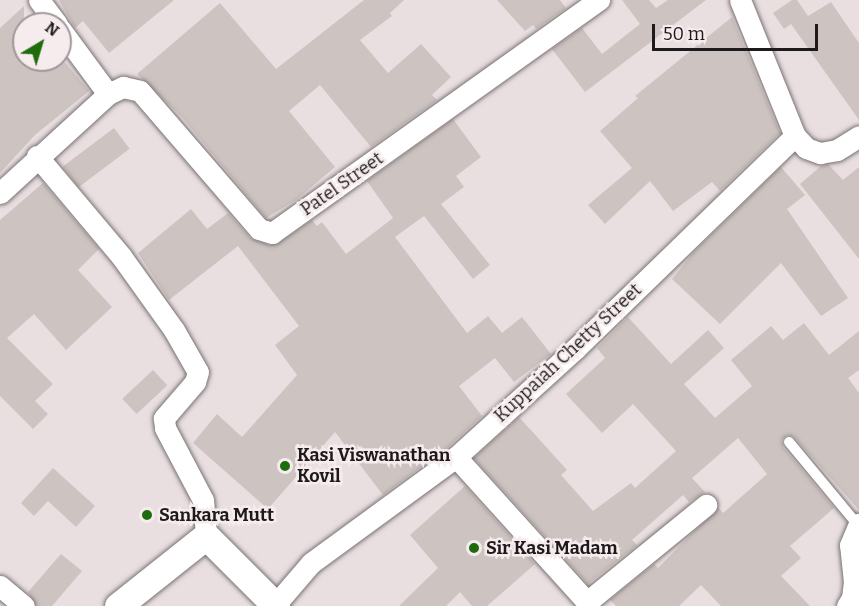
<!DOCTYPE html>
<html>
<head>
<meta charset="utf-8">
<style>
	body { margin:0 }
	#map { position:relative; width:859px; height:606px; overflow:hidden; background:#e9dfe0; font-family:Bitter,serif }
	div>[style] { position:absolute }
	.building>* { inset:0; background:#cdc4c1; transform-origin:0 0 }
	.roads { filter:drop-shadow(0 0 2px #7a7273) drop-shadow(0 0 2px #7a7273) }
	.service>* { height:10px; margin:-5px; padding:0 5px; transform-origin:5px; border-radius:5px; background:#fff }
	.minor>* { height:21px; margin:-10.5px; padding:0 10.5px; transform-origin:10.5px; border-radius:10.5px; background:#fff }
	.tertiary>* { height:27px; margin:-13.5px; padding:0 13.5px; transform-origin:13.5px; border-radius:13.5px; background:#fff }
	.dots>* { width:16px; height:16px; translate:-50% -50%; box-sizing:border-box; border:3px solid #f6eced; border-radius:50% }
	span { translate:-50% -50%; white-space:nowrap; text-align:center; line-height:1.15; -webkit-text-stroke:5px #f6eced; paint-order:stroke }
	.street-label { font-size:18px; color:#1e1a1b }
	.poi-label { font-size:18px; color:#1e1a1b; font-weight:700 }
	.left { translate:0 -50%; text-align:left }
	.north { position:absolute; left:12px; top:12px; width:60px; height:60px; box-sizing:border-box; background:#f6eced; border:2px solid #a09899; border-radius:50%; rotate:38deg; font-size:16px; font-weight:700; line-height:24px; text-align:center; color:#1e1a1b }
	.north::after { content:''; display:block; margin:auto; width:21px; height:27px; background:#1e6c0e; clip-path:polygon(50% 0,100% 100%,50% 72%,0 100%) }
	.scale { position:absolute; left:652px; top:24px; width:166px; height:27px; box-sizing:border-box; border:3px solid #1e1a1b; border-top:0; padding-left:8px; font-size:18px; line-height:21px; white-space:nowrap; color:#1e1a1b; -webkit-text-stroke:4px #f6eced; paint-order:stroke }
</style>
</head>
<body>
<div id="map">
	<div class="building">
		<i style="clip-path:polygon(59px 0,174px 0,109px 53px,83px 21px,75px 28px)"></i>
		<i style="clip-path:polygon(364px 0,404px 0,390px 13px,392px 16px,360px 40px,388px 73px,421px 44px,451px 77px,432px 95px,437px 100px,371px 147px,320px 85px,289px 111px,335px 167px,296px 200px,266px 218px,181px 116px,137px 74px,220px 3px,276px 69px)"></i>
		<i style="clip-path:polygon(497px 0,560px 0,566px 8px,536px 29px,533px 25px,525px 31px)"></i>
		<i style="clip-path:polygon(622px 0,649px 0,656px 8px,668px 0,706px 0,585px 92px,552px 49px,582px 28px,602px 54px,640px 24px)"></i>
		<i style="clip-path:polygon(792px 0,797px 0,808px 16px,831px 2px,859px 43px,859px 120px,791px 24px,784px 29px,773px 13px)"></i>
		<i style="clip-path:polygon(24px 6px,24px 60px,63px 60px,89px 91px,35px 135px,0 173px,0 28px)"></i>
		<i style="clip-path:polygon(732px 17px,780px 133px,720px 191px,712px 182px,673px 211px,650px 181px,605px 224px,588px 205px,632px 168px,600px 131px,638px 98px,635px 96px)"></i>
		<i style="clip-path:polygon(453px 119px,481px 157px,456px 176px,464px 187px,441px 204px,490px 265px,473px 279px,424px 216px,395px 237px,467px 333px,488px 316px,502px 333px,522px 317px,551px 354px,514px 382px,495px 358px,459px 386px,482px 416px,448px 447px,383px 495px,335px 432px,268px 509px,193px 443px,217px 414px,242px 437px,297px 375px,275px 345px,299px 326px,238px 246px,169px 300px,138px 253px,191px 209px,207px 229px,228px 213px,250px 238px,269px 245px,279px 243px,312px 220px,317px 226px,322px 222px,346px 254px,393px 218px,367px 181px)"></i>
		<i style="left:114px;top:128px;width:26px;height:64px;rotate:53deg"></i>
		<i style="clip-path:polygon(828px 164px,843px 180px,859px 167px,859px 259px,800px 184px,821px 166px)"></i>
		<i style="clip-path:polygon(781px 167px,805px 195px,787px 209px,848px 298px,821px 316px,781px 263px,720px 324px,672px 279px,694px 252px)"></i>
		<i style="clip-path:polygon(43px 183px,99px 249px,78px 270px,112px 307px,66px 350px,34px 314px,7px 338px,53px 384px,35px 401px,48px 414px,33px 429px,0 396px,0 220px)"></i>
		<i style="clip-path:polygon(628px 317px,671px 364px,708px 330px,724px 348px,684px 384px,715px 418px,752px 386px,731px 360px,771px 326px,783px 340px,804px 323px,829px 355px,859px 331px,859px 370px,848px 378px,859px 393px,859px 510px,794px 437px,787px 435px,782px 440px,783px 447px,834px 508px,790px 546px,801px 558px,781px 576px,810px 606px,721px 606px,701px 585px,679px 606px,616px 606px,610px 600px,654px 564px,658px 568px,718px 507px,723px 513px,767px 474px,738px 438px,692px 478px,705px 492px,689px 502px,683px 495px,632px 540px,637px 545px,588px 584px,474px 458px,519px 417px,567px 470px,561px 475px,593px 511px,631px 483px,635px 488px,676px 451px,633px 404px,602px 433px,566px 394px,605px 358px,597px 348px)"></i>
		<i style="left:153px;top:370px;width:21px;height:42px;rotate:47deg"></i>
		<i style="clip-path:polygon(53px 468px,95px 506px,76px 527px,48px 501px,34px 516px,21px 503px)"></i>
		<i style="clip-path:polygon(465px 486px,535px 564px,487px 606px,472px 606px,460px 592px,446px 606px,399px 606px,438px 568px,410px 535px)"></i>
		<i style="clip-path:polygon(61px 554px,82px 571px,52px 606px,36px 606px,28px 592px)"></i>
	</div>
	<div class="roads">
		<div class="service">
			<i style="left:789px;top:442px;width:108px;rotate:50.3deg"></i>
		</div>
		<div class="minor">
			<i style="left:39px;top:0;width:30px;rotate:53deg"></i>
			<i style="left:740px;top:0;width:147px;rotate:68deg"></i>
			<i style="left:108px;top:94px;width:17px;rotate:-25deg"></i>
			<i style="left:123px;top:87px;width:17px;rotate:13deg"></i>
			<i style="left:140px;top:91px;width:182px;rotate:49.2deg"></i>
			<i style="left:259px;top:229px;width:14px;rotate:17deg"></i>
			<i style="left:272px;top:233px;width:402px;rotate:-35.5deg"></i>
			<i style="left:37px;top:156px;width:131px;rotate:50deg"></i>
			<i style="left:121px;top:256px;width:91px;rotate:54.4deg"></i>
			<i style="left:174px;top:330px;width:48px;rotate:60.3deg"></i>
			<i style="left:198px;top:372px;width:10px;rotate:107deg"></i>
			<i style="left:195px;top:382px;width:48px;rotate:130.7deg"></i>
			<i style="left:164px;top:418px;width:10px;rotate:84deg"></i>
			<i style="left:165px;top:428px;width:81px;rotate:62.2deg"></i>
			<i style="left:203px;top:500px;width:36px;rotate:85deg"></i>
			<i style="left:0;top:193px;width:147px;rotate:-42.5deg"></i>
			<i style="left:108px;top:94px;width:81px;rotate:-126.4deg"></i>
			<i style="left:456px;top:457px;width:195px;rotate:47.9deg"></i>
			<i style="left:587px;top:602px;width:154px;rotate:-39.2deg"></i>
			<i style="left:0;top:586px;width:31px;rotate:40deg"></i>
			<i style="left:275px;top:605px;width:55px;rotate:-49.4deg"></i>
			<i style="left:311px;top:563px;width:180px;rotate:-36.2deg"></i>
			<i style="left:456px;top:457px;width:161px;rotate:-42.2deg"></i>
			<i style="left:575px;top:349px;width:306px;rotate:-44.1deg"></i>
			<i style="left:795px;top:136px;width:16px;rotate:47deg"></i>
			<i style="left:806px;top:148px;width:15px;rotate:20deg"></i>
			<i style="left:820px;top:153px;width:17px;rotate:-10deg"></i>
			<i style="left:837px;top:150px;width:26px;rotate:-32deg"></i>
			<i style="left:847px;top:606px;width:9px;rotate:-58deg"></i>
			<i style="left:852px;top:598px;width:16px;rotate:-83deg"></i>
			<i style="left:854px;top:582px;width:37px;rotate:-96deg"></i>
			<i style="left:850px;top:545px;width:23px;rotate:-67deg"></i>
		</div>
		<div class="tertiary">
			<i style="left:118px;top:606px;width:112px;rotate:-38.5deg"></i>
			<i style="left:206px;top:536px;width:99px;rotate:45deg"></i>
		</div>
	</div>
	<div class="dots">
		<i style="left:285px;top:466px;background:#1e6c0e"></i>
		<i style="left:147px;top:515px;background:#1e6c0e"></i>
		<i style="left:474px;top:548px;background:#1e6c0e"></i>
	</div>
	<div class="street-label">
		<span style="left:342px;top:184px;rotate:-35deg">Patel Street</span>
		<span style="left:568px;top:353px;rotate:-43deg">Kuppaiah Chetty Street</span>
	</div>
	<div class="poi-label">
		<span class="left" style="left:297px;top:466px">Kasi Viswanathan<br>Kovil</span>
		<span class="left" style="left:159px;top:515px">Sankara Mutt</span>
		<span class="left" style="left:486px;top:548px">Sir Kasi Madam</span>
	</div>
	<div class="north">N</div>
	<div class="scale">50 m</div>
</div>
</body>
</html>
